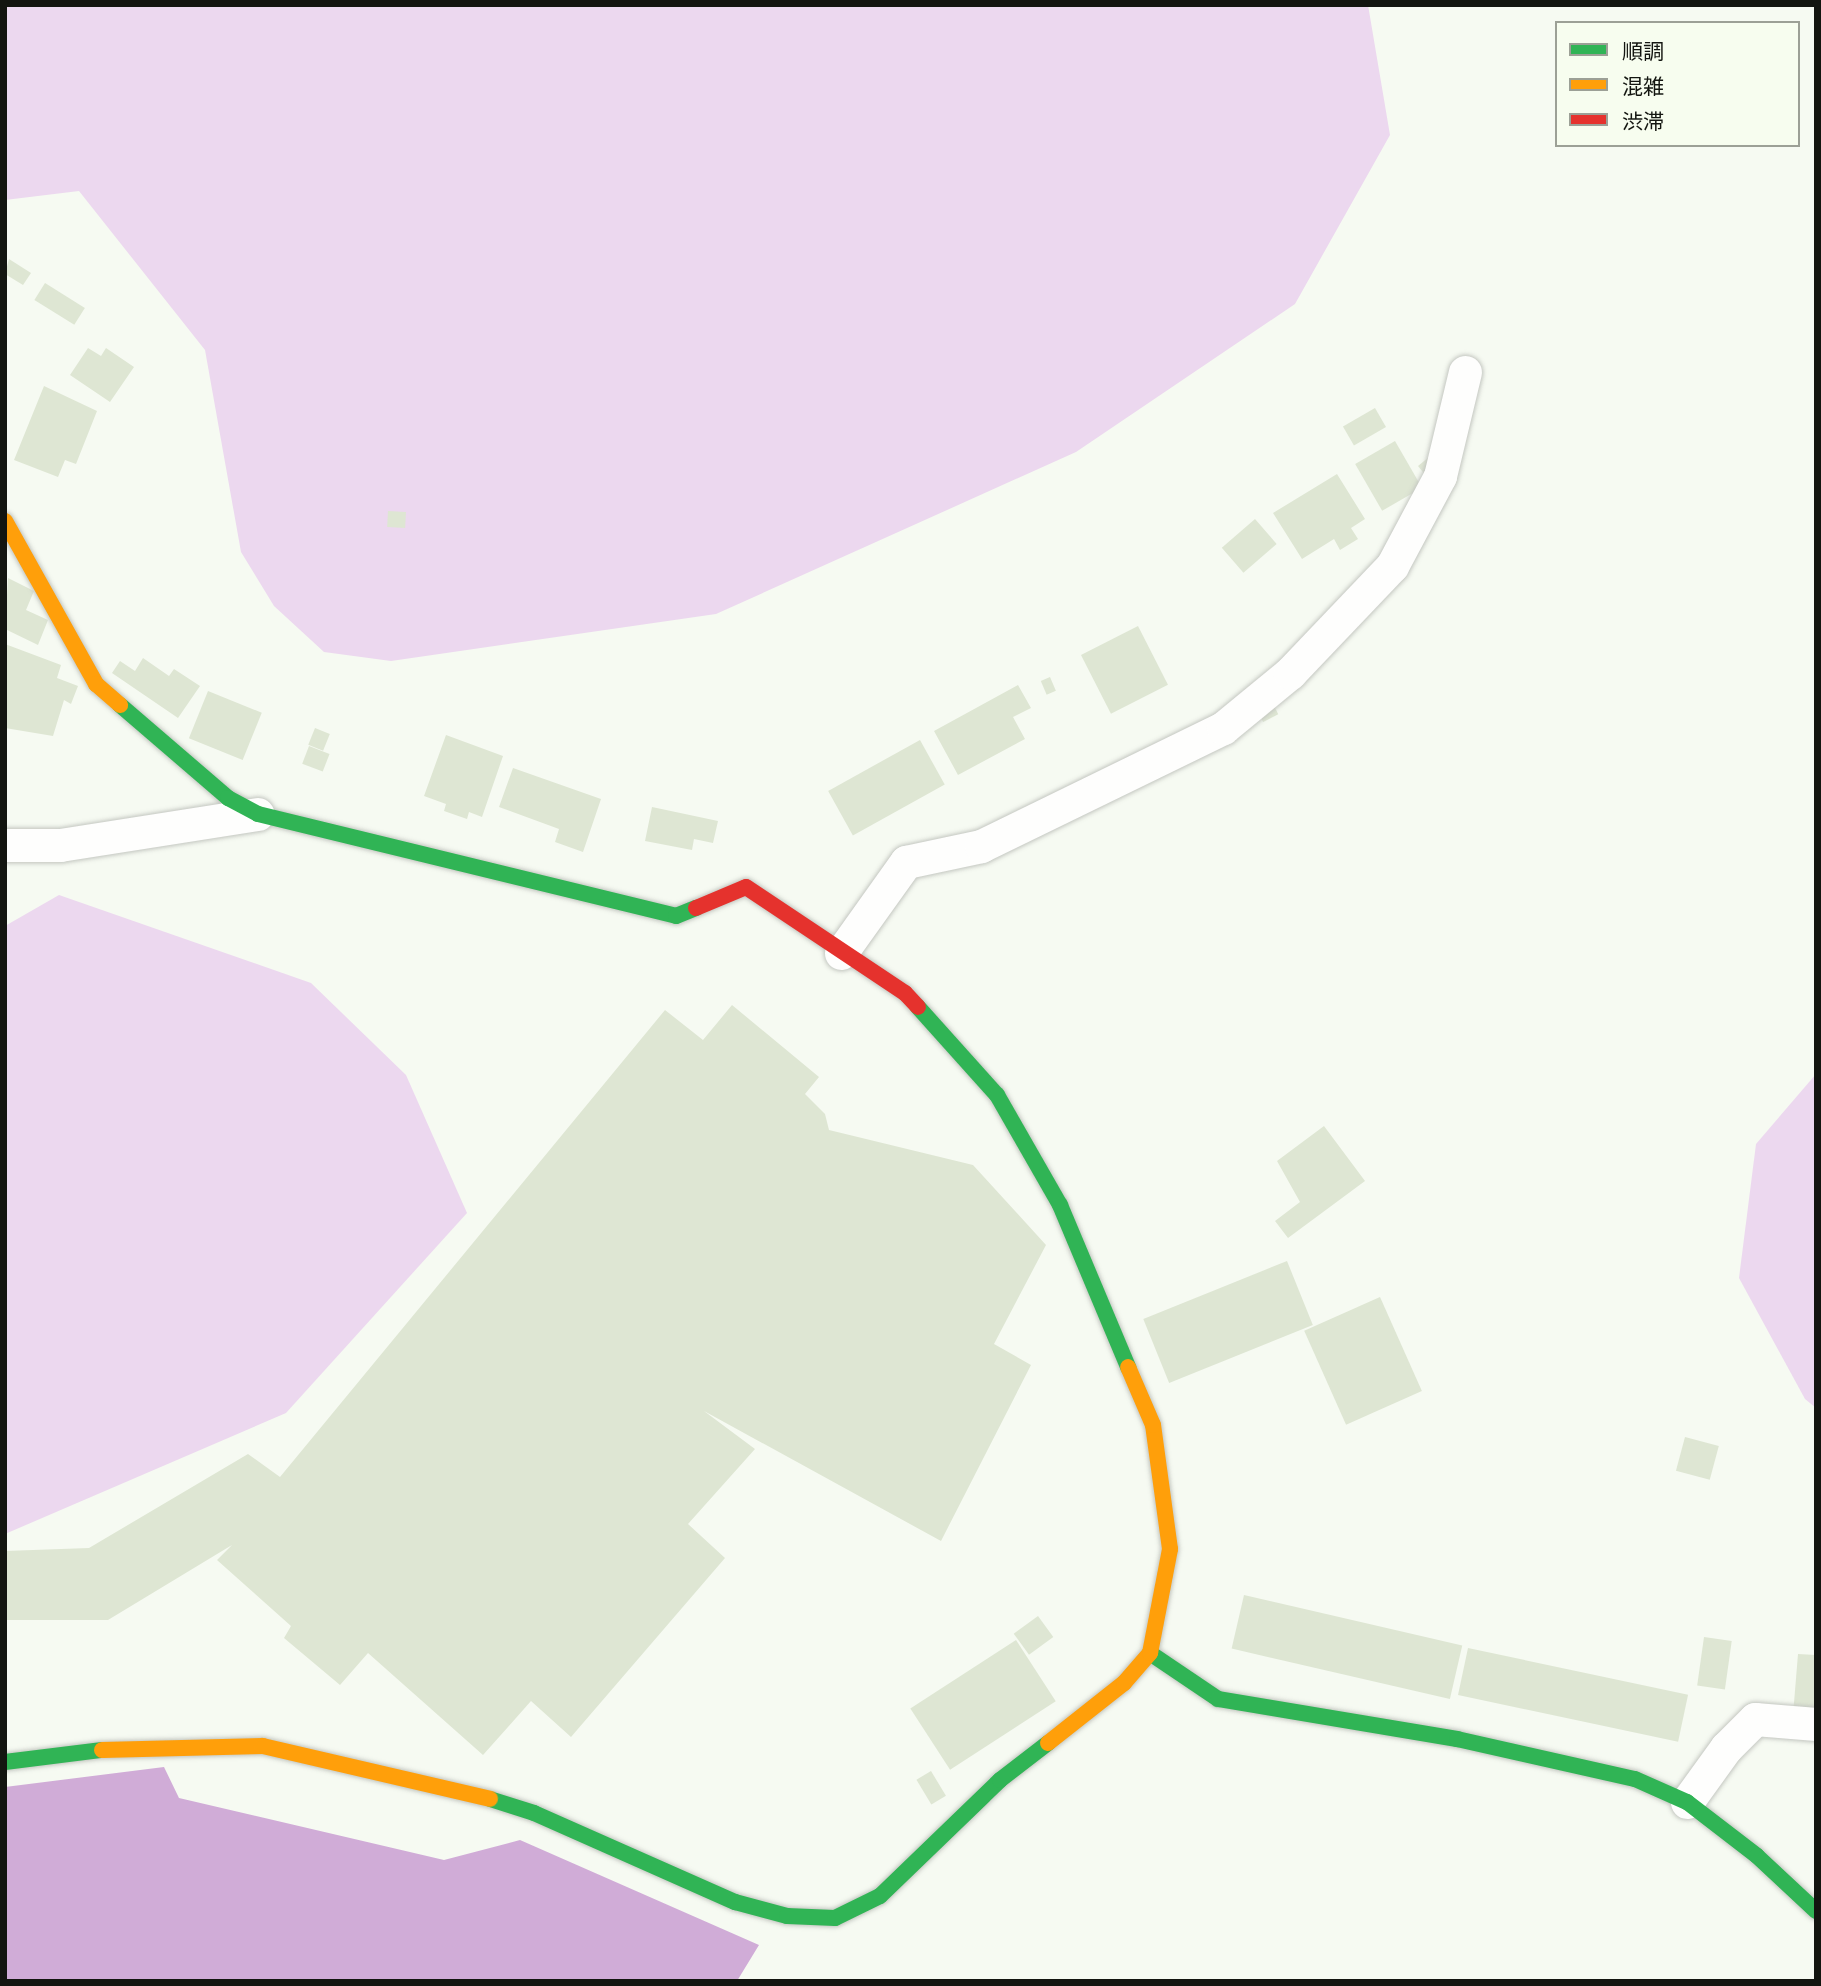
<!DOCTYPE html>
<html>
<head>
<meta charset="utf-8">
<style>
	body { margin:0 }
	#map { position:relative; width:1821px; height:1986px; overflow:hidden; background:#f6faf2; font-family:"Space Grotesk","Noto Sans JP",sans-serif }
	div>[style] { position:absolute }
	.green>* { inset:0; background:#ecd8ef }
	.water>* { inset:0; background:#d0acd7 }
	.building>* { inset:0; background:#dee6d3; transform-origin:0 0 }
	.roads { filter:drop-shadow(0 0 2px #c4c7c1) drop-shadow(0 0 2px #c4c7c1) }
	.street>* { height:33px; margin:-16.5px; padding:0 16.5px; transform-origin:16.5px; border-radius:16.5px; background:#fefefd }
	.fast>* { height:16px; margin:-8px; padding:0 8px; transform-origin:8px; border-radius:8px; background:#30b455 }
	.slow>* { height:16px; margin:-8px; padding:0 8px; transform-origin:8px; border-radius:8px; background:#ff9f0a }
	.jam>* { height:16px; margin:-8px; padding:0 8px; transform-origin:8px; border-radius:8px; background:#e5322d }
	span { translate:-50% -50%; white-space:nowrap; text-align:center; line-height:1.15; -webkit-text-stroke:7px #f7fdef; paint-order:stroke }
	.frame { position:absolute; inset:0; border:7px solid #131510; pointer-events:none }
	.legend { position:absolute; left:1555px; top:21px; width:245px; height:126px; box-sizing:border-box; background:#f7fdef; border:2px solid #9ca096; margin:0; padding:9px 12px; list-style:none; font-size:21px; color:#131510 }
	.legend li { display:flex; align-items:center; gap:14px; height:35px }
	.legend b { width:35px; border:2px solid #9ca096 }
</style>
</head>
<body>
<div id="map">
	<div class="green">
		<i style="clip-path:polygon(5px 5px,1368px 5px,1390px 135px,1295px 304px,1076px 452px,716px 614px,391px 661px,324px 652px,274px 606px,241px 552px,205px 350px,79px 191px,5px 200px)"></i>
		<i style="clip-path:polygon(59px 895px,311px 983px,406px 1075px,467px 1213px,286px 1413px,5px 1534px,5px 926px)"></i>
		<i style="clip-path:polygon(1816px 1074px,1816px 1408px,1805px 1399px,1739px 1278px,1756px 1144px)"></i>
	</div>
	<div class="water">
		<i style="clip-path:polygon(164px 1767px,179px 1798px,444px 1860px,520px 1840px,759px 1945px,737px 1981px,5px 1981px,5px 1787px)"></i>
	</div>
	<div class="building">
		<i style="clip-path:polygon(9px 259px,31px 273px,23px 285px,5px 274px)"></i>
		<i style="left:45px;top:283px;width:47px;height:20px;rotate:32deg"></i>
		<i style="clip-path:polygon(88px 348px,101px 356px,106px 348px,134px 367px,110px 402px,70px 375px)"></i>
		<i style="clip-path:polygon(44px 386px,97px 411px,76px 464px,65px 460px,58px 477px,14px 460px)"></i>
		<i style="left:1375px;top:408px;width:22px;height:37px;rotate:60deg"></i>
		<i style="left:1395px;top:441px;width:54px;height:46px;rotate:60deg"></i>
		<i style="clip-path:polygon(1429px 457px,1427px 477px,1418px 466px)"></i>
		<i style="clip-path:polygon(1337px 474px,1365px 519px,1351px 528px,1358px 539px,1340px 550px,1334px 539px,1302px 559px,1273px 513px)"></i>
		<i style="left:388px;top:511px;width:18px;height:16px;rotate:3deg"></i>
		<i style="left:1255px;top:519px;width:33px;height:44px;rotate:49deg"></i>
		<i style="clip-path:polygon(8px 578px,34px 591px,26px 610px,48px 620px,38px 645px,5px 629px)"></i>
		<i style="left:1138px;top:626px;width:66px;height:64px;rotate:63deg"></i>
		<i style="clip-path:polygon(5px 644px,61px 665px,57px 678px,78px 686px,71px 704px,64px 700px,53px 736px,5px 728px)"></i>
		<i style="clip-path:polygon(143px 658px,169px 676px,174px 669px,200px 686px,178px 718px,112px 673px,120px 661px,135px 671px)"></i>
		<i style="left:1050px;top:677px;width:15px;height:10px;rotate:67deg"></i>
		<i style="clip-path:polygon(1018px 685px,1031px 708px,1013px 717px,1025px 739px,958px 775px,934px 731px)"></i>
		<i style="left:208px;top:691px;width:58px;height:51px;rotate:22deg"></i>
		<i style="left:1271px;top:700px;width:16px;height:17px;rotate:63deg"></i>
		<i style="left:315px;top:728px;width:16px;height:18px;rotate:22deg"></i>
		<i style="clip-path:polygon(446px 735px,503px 756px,482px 817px,469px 812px,467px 819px,444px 811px,446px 804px,424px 796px)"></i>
		<i style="left:920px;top:740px;width:51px;height:105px;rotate:61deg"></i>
		<i style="left:309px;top:746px;width:22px;height:19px;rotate:21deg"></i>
		<i style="clip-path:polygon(513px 768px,601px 799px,583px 852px,555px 842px,559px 829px,499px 807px)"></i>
		<i style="clip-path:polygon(652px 807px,718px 821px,713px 843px,694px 839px,692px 850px,645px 841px)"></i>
		<i style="clip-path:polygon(732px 1005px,819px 1077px,805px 1094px,825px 1114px,829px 1130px,973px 1165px,1046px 1245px,994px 1344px,1031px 1365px,941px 1541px,704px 1411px,755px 1449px,688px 1524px,725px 1558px,571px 1737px,531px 1701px,483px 1755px,368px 1653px,340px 1685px,284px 1638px,291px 1626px,217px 1560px,232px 1545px,108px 1620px,5px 1620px,5px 1551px,89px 1548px,248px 1454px,280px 1477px,665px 1010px,703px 1040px)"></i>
		<i style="clip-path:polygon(1324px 1126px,1365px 1181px,1288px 1238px,1275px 1221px,1300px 1202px,1277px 1161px)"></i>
		<i style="left:1287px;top:1261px;width:69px;height:155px;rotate:68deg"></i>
		<i style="left:1380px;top:1297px;width:103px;height:83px;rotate:66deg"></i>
		<i style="left:1685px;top:1437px;width:35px;height:35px;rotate:15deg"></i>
		<i style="left:1244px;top:1595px;width:224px;height:55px;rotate:13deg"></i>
		<i style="left:1038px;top:1616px;width:26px;height:30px;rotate:54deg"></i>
		<i style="left:1704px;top:1637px;width:28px;height:49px;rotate:8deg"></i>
		<i style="left:1016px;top:1640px;width:73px;height:126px;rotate:57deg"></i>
		<i style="left:1468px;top:1648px;width:225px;height:48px;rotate:12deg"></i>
		<i style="clip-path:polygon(1798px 1654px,1816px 1655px,1816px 1717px,1793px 1715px)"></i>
		<i style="left:931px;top:1771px;width:29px;height:17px;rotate:59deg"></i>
	</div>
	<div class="roads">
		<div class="street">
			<i style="left:5px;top:845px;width:55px"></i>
			<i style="left:60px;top:845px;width:200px;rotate:-8.9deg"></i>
			<i style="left:841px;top:953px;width:112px;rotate:-54.5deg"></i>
			<i style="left:906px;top:862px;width:77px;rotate:-12deg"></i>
			<i style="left:981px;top:846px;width:269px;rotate:-26deg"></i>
			<i style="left:1223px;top:728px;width:87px;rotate:-39.4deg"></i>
			<i style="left:1290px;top:673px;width:148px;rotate:-46.4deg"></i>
			<i style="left:1392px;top:566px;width:102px;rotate:-61.9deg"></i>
			<i style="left:1440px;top:476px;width:107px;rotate:-76.5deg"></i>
			<i style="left:1687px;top:1802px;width:67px;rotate:-54.2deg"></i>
			<i style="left:1726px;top:1748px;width:41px;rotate:-45deg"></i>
			<i style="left:1755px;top:1719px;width:61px;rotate:4.7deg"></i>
		</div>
		<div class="fast">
			<i style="left:120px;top:705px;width:143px;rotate:40.7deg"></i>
			<i style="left:228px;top:798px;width:34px;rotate:28deg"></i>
			<i style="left:258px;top:814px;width:430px;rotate:13.7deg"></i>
			<i style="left:676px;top:916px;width:22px;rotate:-22deg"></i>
			<i style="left:918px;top:1007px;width:118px;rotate:48.1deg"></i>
			<i style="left:997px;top:1095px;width:127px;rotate:60.2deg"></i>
			<i style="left:1060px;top:1205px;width:176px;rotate:67.2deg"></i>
			<i style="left:1150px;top:1653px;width:82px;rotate:34.1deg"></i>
			<i style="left:1218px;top:1699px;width:242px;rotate:9.5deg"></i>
			<i style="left:1457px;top:1739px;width:182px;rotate:12.7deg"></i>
			<i style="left:1635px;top:1779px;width:57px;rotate:23.9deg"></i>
			<i style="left:1687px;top:1802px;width:88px;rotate:37.6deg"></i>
			<i style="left:1757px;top:1856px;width:81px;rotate:43deg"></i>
			<i style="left:5px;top:1762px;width:98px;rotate:-7.1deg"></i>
			<i style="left:490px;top:1799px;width:46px;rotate:17.7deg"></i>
			<i style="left:534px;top:1813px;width:220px;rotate:23.9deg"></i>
			<i style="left:735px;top:1902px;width:54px;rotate:15.1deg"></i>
			<i style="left:787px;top:1916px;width:48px;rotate:2.4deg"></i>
			<i style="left:835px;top:1918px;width:50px;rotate:-26.1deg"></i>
			<i style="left:880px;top:1896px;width:167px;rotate:-44deg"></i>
			<i style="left:1000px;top:1780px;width:61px;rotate:-37.6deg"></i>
		</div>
		<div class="slow">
			<i style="left:5px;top:521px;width:187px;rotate:60.8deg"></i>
			<i style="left:96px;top:684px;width:32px;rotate:41deg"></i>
			<i style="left:1048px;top:1743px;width:97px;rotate:-38.3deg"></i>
			<i style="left:1124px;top:1683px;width:40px;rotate:-49deg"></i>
			<i style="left:1150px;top:1653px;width:106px;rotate:-79.1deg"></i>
			<i style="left:1170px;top:1549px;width:125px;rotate:-97.8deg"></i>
			<i style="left:1153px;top:1425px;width:63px;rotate:-113.3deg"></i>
			<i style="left:102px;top:1750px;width:161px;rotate:-1.4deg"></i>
			<i style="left:263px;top:1746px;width:233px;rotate:13.1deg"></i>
		</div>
		<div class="jam">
			<i style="left:696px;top:908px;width:54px;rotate:-22.8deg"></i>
			<i style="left:746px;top:887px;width:191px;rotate:33.7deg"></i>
			<i style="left:905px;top:993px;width:19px;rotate:47deg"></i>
		</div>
	</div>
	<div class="frame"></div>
	<ul class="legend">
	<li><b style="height:9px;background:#30b455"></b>順調</li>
	<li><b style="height:9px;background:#ff9f0a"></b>混雑</li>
	<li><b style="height:9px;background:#e5322d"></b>渋滞</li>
	</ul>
</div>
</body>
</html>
